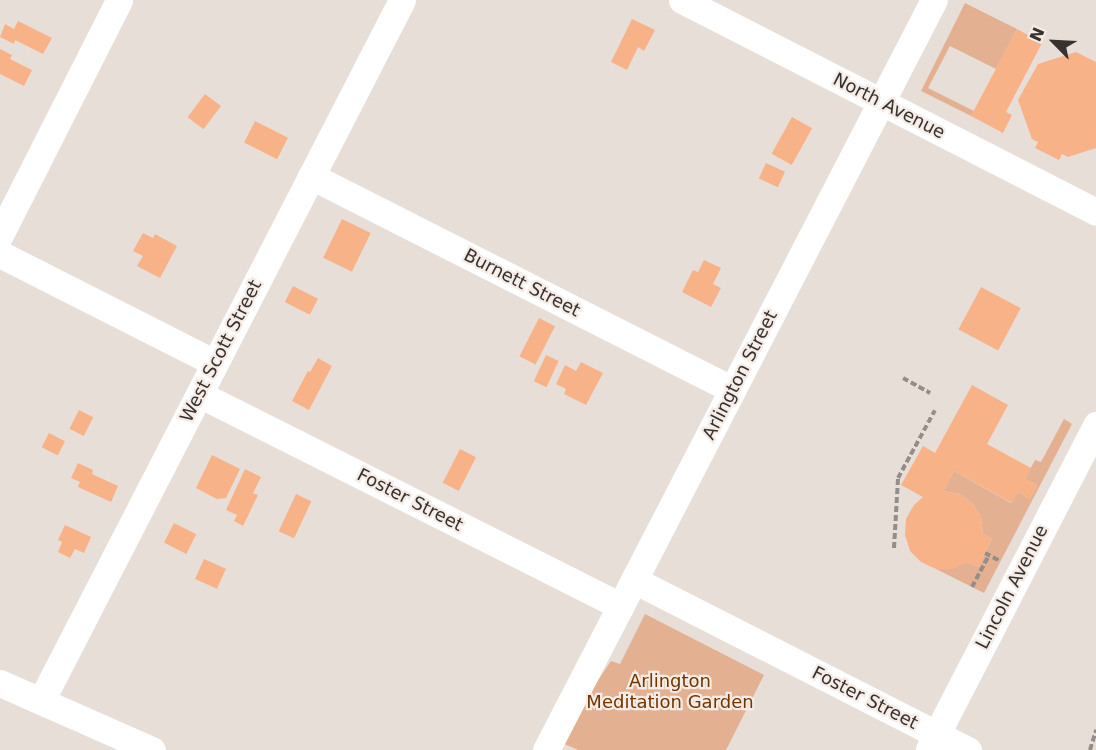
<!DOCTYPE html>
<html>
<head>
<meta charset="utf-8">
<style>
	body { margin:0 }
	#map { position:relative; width:1096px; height:750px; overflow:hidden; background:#e8ded8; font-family:"DejaVu Sans",sans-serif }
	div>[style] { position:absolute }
	.green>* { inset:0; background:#e3b192 }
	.building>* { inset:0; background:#f8b287; transform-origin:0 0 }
	.path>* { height:4px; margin-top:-2px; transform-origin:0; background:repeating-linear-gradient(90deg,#958d89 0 6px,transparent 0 9px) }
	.minor>* { height:27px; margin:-13.5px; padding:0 13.5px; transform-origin:13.5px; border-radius:13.5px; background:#fff }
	span { translate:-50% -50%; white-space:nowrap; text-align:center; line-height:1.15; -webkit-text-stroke:4.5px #f6ece5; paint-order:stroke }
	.street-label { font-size:18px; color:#363230 }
	.park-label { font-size:18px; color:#723500 }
	.north { position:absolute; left:1024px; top:12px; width:60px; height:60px; -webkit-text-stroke:4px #f6ece5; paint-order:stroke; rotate:294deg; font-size:16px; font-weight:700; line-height:24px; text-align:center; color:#363230 }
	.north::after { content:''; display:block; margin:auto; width:21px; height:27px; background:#363230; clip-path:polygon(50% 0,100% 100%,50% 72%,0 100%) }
</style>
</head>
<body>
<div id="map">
	<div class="green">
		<i style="clip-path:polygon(965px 3px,1017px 29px,996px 69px,950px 46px,928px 88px,974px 111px,971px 116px,921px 91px)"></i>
		<i style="clip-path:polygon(1064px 419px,1072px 424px,984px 593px,936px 569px,967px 562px,978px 567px,992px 539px,983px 534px,981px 517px,973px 504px,959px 494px,943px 491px,954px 471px,1011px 503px,1018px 492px,1030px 499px,1037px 485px,1025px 479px,1035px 460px,1041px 462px)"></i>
		<i style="clip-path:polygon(645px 614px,764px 675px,726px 750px,578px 750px,560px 742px,571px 720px,611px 661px,620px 664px)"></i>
	</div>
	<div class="building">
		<i style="clip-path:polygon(632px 19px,655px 30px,644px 51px,638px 47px,627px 70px,611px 62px)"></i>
		<i style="clip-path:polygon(18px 21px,52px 38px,43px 54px,15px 40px,14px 44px,0 37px,5px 24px,14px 29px)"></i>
		<i style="clip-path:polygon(1017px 29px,1042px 43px,1006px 112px,1012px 115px,1003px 133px,971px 116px)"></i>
		<i style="clip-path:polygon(0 49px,12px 55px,10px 59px,32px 70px,24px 86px,0 74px)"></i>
		<i style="clip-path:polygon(1076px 52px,1096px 62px,1096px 148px,1068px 157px,1062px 154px,1059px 160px,1035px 148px,1038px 142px,1032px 139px,1018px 100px,1038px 64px)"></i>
		<i style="left:205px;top:94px;width:20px;height:29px;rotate:37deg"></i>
		<i style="left:792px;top:117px;width:23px;height:42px;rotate:29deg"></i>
		<i style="left:255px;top:121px;width:37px;height:24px;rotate:27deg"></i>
		<i style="left:766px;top:163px;width:21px;height:17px;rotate:25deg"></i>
		<i style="left:342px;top:219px;width:32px;height:43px;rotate:26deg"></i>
		<i style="clip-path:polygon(143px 233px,153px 238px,155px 234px,177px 246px,160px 278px,137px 266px,143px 256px,133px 251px)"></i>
		<i style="clip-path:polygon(704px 260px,721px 268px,713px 284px,721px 288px,711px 307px,682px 292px,693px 270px,698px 272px)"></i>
		<i style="left:293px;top:286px;width:28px;height:18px;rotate:27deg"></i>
		<i style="left:981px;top:287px;width:45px;height:48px;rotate:28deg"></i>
		<i style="left:539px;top:318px;width:18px;height:43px;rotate:27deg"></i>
		<i style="left:546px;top:355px;width:14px;height:29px;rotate:25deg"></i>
		<i style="clip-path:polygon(318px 358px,332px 366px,309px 410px,292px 401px,308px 371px,310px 372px)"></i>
		<i style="clip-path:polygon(581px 362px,603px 373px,586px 405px,564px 394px,566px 389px,556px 384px,565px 365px,576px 371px)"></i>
		<i style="clip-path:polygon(972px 385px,1008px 405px,987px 444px,1031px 468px,1025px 479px,1037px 485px,1030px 499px,1018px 492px,1012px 503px,954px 471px,943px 491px,959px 494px,973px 504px,981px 517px,983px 534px,992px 539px,978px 567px,967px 562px,953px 569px,936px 569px,921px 562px,910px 551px,905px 535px,906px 519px,914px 505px,923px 497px,901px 485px,923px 446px,935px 453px)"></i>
		<i style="left:79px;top:410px;width:16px;height:21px;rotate:27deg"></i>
		<i style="left:49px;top:433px;width:18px;height:16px;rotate:27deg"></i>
		<i style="left:460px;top:449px;width:18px;height:38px;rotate:27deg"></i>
		<i style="clip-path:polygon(212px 455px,240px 469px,226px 498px,217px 499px,196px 488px)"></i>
		<i style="clip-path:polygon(78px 463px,93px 470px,92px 474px,118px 486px,111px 502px,78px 487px,80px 482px,71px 478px)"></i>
		<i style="clip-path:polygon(245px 469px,261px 477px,253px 493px,258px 495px,243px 526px,234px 521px,237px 515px,226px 510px)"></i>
		<i style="left:296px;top:494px;width:17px;height:41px;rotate:25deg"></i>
		<i style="left:174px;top:523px;width:25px;height:22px;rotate:27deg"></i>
		<i style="clip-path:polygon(65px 525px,91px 537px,84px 553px,75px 549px,70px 558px,58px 552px,62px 542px,58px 540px)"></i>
		<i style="left:204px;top:559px;width:24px;height:22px;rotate:24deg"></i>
	</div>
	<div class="path">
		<i style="left:903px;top:378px;width:31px;rotate:29deg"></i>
		<i style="left:894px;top:548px;width:70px;rotate:-86.7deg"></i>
		<i style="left:898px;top:478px;width:77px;rotate:-61.4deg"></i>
		<i style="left:985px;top:553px;width:17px;rotate:28deg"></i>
		<i style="left:972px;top:587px;width:36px;rotate:-62deg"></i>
		<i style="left:1090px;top:750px;width:21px;rotate:-73deg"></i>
	</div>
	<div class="minor">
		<i style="left:682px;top:0;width:465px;rotate:27.1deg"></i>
		<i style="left:311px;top:176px;width:472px;rotate:26.9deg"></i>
		<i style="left:0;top:235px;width:263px;rotate:-63.1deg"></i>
		<i style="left:0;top:254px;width:241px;rotate:26.9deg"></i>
		<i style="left:199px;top:394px;width:472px;rotate:26.7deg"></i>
		<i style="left:634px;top:580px;width:375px;rotate:27deg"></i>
		<i style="left:0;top:683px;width:166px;rotate:23.8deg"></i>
		<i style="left:41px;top:701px;width:788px;rotate:-62.75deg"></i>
		<i style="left:929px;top:749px;width:365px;rotate:-62.7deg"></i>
		<i style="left:546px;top:750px;width:844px;rotate:-62.65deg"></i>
	</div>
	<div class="street-label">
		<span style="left:889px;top:106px;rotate:27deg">North Avenue</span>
		<span style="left:522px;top:283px;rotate:27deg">Burnett Street</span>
		<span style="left:221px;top:351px;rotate:-63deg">West Scott Street</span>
		<span style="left:740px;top:375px;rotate:-63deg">Arlington Street</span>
		<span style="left:410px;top:500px;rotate:27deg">Foster Street</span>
		<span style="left:1012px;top:587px;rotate:-63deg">Lincoln Avenue</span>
		<span style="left:865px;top:698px;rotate:27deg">Foster Street</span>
	</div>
	<div class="park-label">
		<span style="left:670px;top:692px">Arlington<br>Meditation Garden</span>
	</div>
	<div class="north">N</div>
</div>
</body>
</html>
